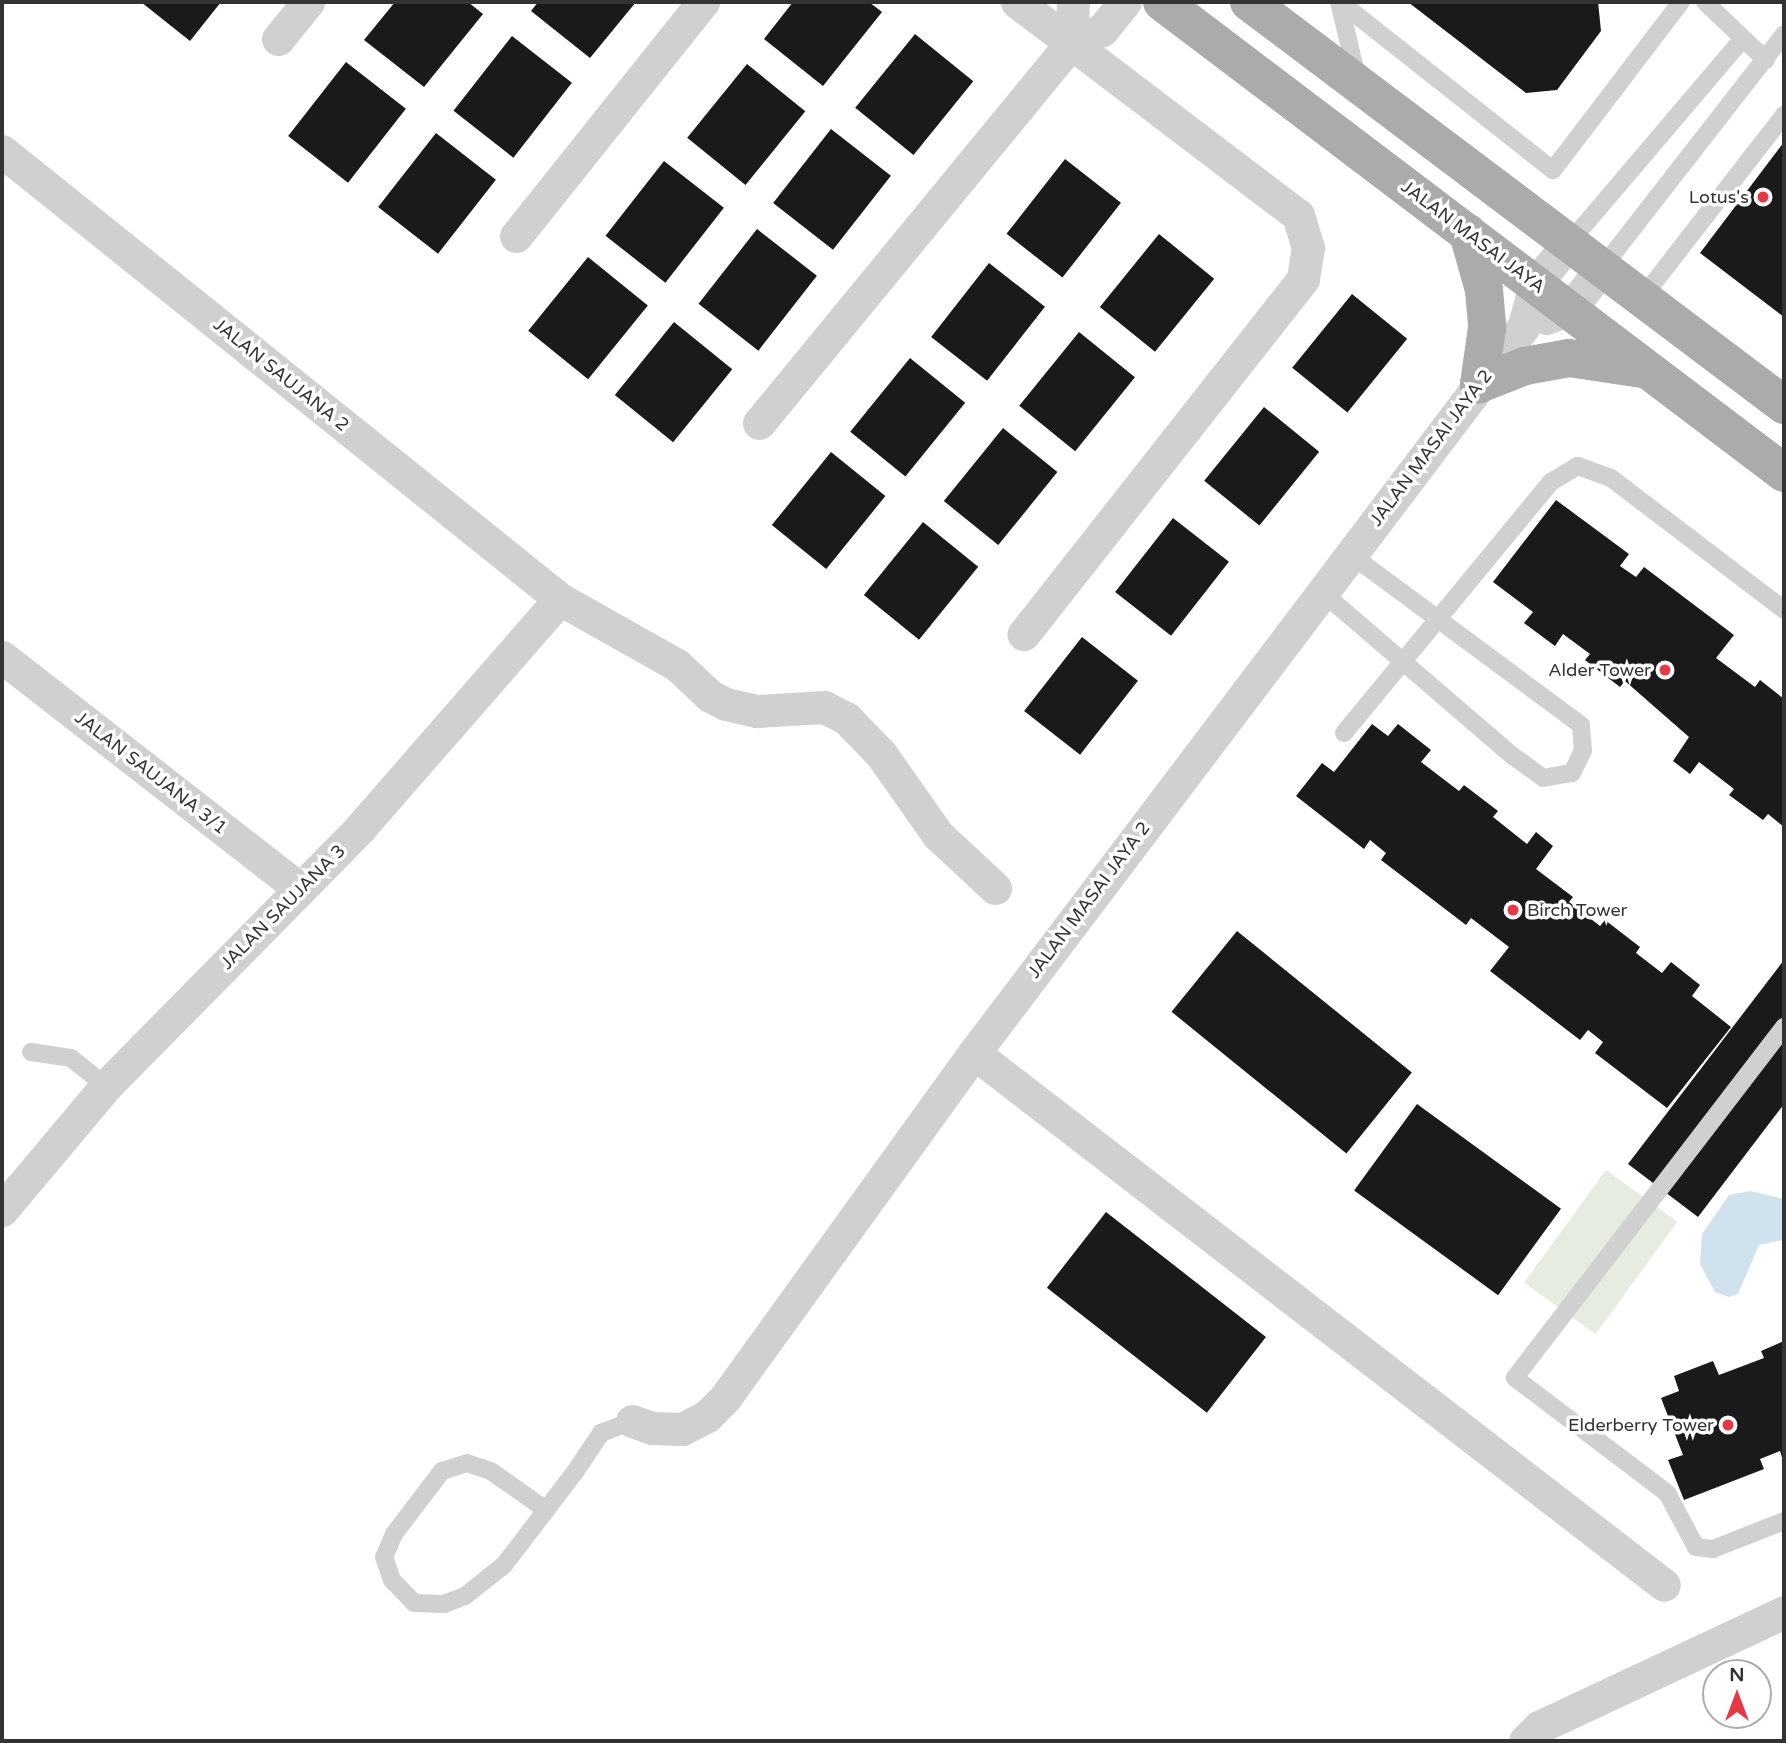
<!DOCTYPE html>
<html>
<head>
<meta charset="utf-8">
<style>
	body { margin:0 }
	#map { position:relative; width:1786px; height:1743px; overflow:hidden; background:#fff; font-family:"Varela Round",sans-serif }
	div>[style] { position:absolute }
	.green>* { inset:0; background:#e6ecdf; transform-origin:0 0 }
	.water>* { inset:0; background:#cfe2ee }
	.building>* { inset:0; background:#1a1a1a; transform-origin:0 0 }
	.service>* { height:18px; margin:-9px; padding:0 9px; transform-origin:9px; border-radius:9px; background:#d0d0d0 }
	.minor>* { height:33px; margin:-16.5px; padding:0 16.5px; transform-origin:16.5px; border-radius:16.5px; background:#d0d0d0 }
	.primary>* { height:38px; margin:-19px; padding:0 19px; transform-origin:19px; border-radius:19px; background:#ababab }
	.dots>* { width:19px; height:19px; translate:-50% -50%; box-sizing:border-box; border:4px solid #fff; border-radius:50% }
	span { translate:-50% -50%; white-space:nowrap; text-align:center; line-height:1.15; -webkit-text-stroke:7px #fff; paint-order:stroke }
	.poi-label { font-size:18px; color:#333 }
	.right { translate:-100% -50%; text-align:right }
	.left { translate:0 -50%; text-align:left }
	.street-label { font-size:18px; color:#333 }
	.frame { position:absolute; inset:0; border:4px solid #333; pointer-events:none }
	.north { position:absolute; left:1702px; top:1659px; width:70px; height:70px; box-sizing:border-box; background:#fff; border:2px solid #adadad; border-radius:50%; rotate:0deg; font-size:19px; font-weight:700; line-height:28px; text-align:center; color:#333 }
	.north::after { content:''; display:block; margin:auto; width:24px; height:32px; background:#e63946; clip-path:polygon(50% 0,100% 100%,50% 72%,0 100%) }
</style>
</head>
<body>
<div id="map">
	<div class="green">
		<i style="left:1606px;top:1170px;width:88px;height:139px;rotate:36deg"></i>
	</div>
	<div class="water">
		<i style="clip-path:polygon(1750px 1191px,1784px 1199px,1784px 1240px,1759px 1245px,1738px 1294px,1729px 1297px,1715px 1292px,1700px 1264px,1702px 1234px,1729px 1195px)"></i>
	</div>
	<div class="building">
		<i style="clip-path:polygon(141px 2px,221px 2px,190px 41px)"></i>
		<i style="clip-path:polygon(395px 2px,468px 2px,483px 14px,424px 87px,364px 40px)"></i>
		<i style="clip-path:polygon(538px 2px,636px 2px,590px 58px,531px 11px)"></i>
		<i style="clip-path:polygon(793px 2px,869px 2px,882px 12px,823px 86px,764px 39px)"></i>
		<i style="clip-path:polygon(1408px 2px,1598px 2px,1601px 31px,1557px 90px,1526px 93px)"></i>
		<i style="left:915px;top:34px;width:75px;height:95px;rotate:39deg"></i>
		<i style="left:512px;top:36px;width:76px;height:95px;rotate:38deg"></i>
		<i style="left:346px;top:62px;width:76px;height:94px;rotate:38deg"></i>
		<i style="left:747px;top:64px;width:75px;height:95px;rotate:39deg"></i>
		<i style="left:831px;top:129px;width:76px;height:94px;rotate:38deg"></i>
		<i style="left:436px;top:133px;width:76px;height:94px;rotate:38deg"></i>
		<i style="clip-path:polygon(1784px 142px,1784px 317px,1700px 253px)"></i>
		<i style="left:1065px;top:159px;width:71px;height:95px;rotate:38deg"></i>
		<i style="left:664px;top:161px;width:76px;height:95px;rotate:38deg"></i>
		<i style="left:757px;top:229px;width:76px;height:95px;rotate:38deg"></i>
		<i style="left:1159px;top:234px;width:71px;height:94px;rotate:39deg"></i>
		<i style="left:588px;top:257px;width:77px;height:95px;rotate:39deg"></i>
		<i style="left:989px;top:263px;width:71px;height:94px;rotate:38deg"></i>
		<i style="left:1352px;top:294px;width:71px;height:95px;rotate:39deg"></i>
		<i style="left:674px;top:322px;width:75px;height:94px;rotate:39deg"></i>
		<i style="left:1079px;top:332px;width:72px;height:95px;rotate:39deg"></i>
		<i style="left:910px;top:358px;width:71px;height:95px;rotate:39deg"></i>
		<i style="left:1264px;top:407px;width:71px;height:95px;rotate:39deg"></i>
		<i style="left:1003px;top:428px;width:70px;height:94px;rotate:39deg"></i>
		<i style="left:831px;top:452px;width:70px;height:94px;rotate:39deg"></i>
		<i style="clip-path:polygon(1556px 500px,1629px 554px,1620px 566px,1636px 577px,1644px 567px,1734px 635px,1716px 658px,1755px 687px,1760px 680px,1784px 699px,1784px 827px,1768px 814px,1763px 820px,1729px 795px,1734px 789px,1699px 762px,1690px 774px,1673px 761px,1689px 737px,1625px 681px,1620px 687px,1585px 660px,1590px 654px,1563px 634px,1555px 646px,1524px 623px,1533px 612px,1493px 582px)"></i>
		<i style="left:1173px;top:518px;width:71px;height:94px;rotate:38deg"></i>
		<i style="left:923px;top:522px;width:71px;height:94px;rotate:39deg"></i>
		<i style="left:1082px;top:637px;width:71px;height:94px;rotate:38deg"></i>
		<i style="clip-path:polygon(1372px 724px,1388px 736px,1398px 724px,1431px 750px,1421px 762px,1459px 791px,1464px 785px,1498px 811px,1493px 817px,1527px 844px,1536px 832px,1553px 846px,1536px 869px,1573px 897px,1569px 902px,1600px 926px,1605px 920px,1640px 947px,1636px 953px,1662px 973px,1671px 962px,1700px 985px,1692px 996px,1731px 1027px,1667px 1108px,1595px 1053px,1603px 1042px,1588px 1030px,1580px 1040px,1490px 971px,1509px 947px,1471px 918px,1466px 925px,1381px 860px,1386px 853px,1370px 840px,1364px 849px,1296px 796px,1322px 763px,1334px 772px)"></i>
		<i style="left:1237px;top:931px;width:225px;height:104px;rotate:39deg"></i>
		<i style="clip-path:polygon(1784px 960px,1784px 1104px,1698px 1217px,1628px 1164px)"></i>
		<i style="left:1417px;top:1104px;width:178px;height:107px;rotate:36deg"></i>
		<i style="left:1106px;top:1212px;width:203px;height:96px;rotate:38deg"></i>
		<i style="clip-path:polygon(1784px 1341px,1784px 1464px,1780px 1451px,1760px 1459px,1764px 1469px,1684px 1500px,1668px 1460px,1683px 1455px,1661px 1398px,1679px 1391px,1674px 1376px,1713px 1361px,1719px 1375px,1764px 1358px,1761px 1351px)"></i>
	</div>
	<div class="service">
		<i style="left:1339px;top:2px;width:77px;rotate:76.5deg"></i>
		<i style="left:1340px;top:2px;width:271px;rotate:38.3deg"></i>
		<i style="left:1553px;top:170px;width:211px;rotate:-52.7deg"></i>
		<i style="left:1705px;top:2px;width:84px;rotate:43.6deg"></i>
		<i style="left:1569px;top:243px;width:265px;rotate:-49.6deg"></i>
		<i style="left:1602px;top:268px;width:296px;rotate:-52.1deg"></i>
		<i style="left:1642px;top:298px;width:232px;rotate:-52.2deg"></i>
		<i style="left:1322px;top:592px;width:252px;rotate:40.7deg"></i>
		<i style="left:1513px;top:756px;width:37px;rotate:36deg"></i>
		<i style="left:1543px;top:778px;width:29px;rotate:-10deg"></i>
		<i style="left:1572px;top:773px;width:25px;rotate:-64deg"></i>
		<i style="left:1583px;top:750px;width:25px;rotate:-95deg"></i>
		<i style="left:1581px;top:725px;width:287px;rotate:-143.5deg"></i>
		<i style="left:1344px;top:733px;width:325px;rotate:-50.5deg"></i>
		<i style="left:1551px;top:482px;width:31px;rotate:-31deg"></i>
		<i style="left:1578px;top:466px;width:35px;rotate:20deg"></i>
		<i style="left:1611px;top:478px;width:218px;rotate:37.3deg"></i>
		<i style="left:1784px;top:1027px;width:442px;rotate:127.5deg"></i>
		<i style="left:1515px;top:1378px;width:191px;rotate:37.1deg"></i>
		<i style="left:1667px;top:1493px;width:61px;rotate:61.8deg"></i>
		<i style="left:1696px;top:1547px;width:17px;rotate:7deg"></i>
		<i style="left:1713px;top:1549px;width:76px;rotate:-21.5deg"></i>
		<i style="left:31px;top:1052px;width:40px;rotate:8.5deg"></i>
		<i style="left:71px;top:1058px;width:45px;rotate:38.7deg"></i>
		<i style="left:546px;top:1510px;width:67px;rotate:-144.7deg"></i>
		<i style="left:491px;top:1471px;width:25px;rotate:-162deg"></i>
		<i style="left:467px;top:1463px;width:26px;rotate:162deg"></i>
		<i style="left:442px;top:1471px;width:79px;rotate:127.3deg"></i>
		<i style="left:394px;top:1534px;width:25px;rotate:113deg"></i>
		<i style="left:384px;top:1557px;width:24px;rotate:71deg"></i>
		<i style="left:392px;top:1580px;width:32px;rotate:46deg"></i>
		<i style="left:414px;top:1603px;width:30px;rotate:2deg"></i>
		<i style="left:444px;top:1604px;width:22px;rotate:-21deg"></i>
		<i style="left:465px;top:1596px;width:50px;rotate:-38.5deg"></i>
		<i style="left:504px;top:1565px;width:69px;rotate:-52.6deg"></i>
		<i style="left:546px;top:1510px;width:48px;rotate:-52.7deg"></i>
		<i style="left:575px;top:1472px;width:47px;rotate:-56.3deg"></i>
		<i style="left:601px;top:1433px;width:33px;rotate:-21deg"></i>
	</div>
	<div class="minor">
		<i style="left:1017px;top:2px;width:353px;rotate:37.2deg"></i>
		<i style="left:1298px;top:215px;width:34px;rotate:73deg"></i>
		<i style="left:1308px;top:247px;width:32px;rotate:99deg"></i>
		<i style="left:1303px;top:279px;width:452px;rotate:128.2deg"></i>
		<i style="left:278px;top:39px;width:48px;rotate:-51deg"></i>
		<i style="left:1071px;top:43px;width:41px;rotate:-87.2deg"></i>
		<i style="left:2px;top:151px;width:716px;rotate:38.76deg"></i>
		<i style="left:560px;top:599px;width:134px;rotate:29.4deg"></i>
		<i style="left:677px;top:665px;width:45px;rotate:43.2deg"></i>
		<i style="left:710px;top:696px;width:18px;rotate:27deg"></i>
		<i style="left:726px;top:704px;width:32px;rotate:13deg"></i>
		<i style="left:757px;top:711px;width:67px;rotate:-3.4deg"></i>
		<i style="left:824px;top:707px;width:25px;rotate:27deg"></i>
		<i style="left:846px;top:718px;width:50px;rotate:45.8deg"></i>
		<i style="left:881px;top:754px;width:99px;rotate:54.9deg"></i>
		<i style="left:938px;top:835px;width:78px;rotate:42.9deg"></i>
		<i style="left:516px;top:236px;width:300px;rotate:-51.4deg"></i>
		<i style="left:1546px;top:318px;width:24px;rotate:-19deg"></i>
		<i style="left:1569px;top:310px;width:53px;rotate:-51.8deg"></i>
		<i style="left:759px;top:423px;width:492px;rotate:-50.6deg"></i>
		<i style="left:1071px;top:43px;width:34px;rotate:-23deg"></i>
		<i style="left:1102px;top:30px;width:36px;rotate:-51deg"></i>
		<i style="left:2px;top:657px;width:378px;rotate:37.9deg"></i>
		<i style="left:974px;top:1053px;width:871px;rotate:37.63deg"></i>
		<i style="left:2px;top:1210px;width:162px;rotate:-50deg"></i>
		<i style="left:106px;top:1086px;width:362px;rotate:-45.4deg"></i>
		<i style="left:360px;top:828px;width:304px;rotate:-48.9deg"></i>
		<i style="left:632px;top:1421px;width:21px;rotate:19deg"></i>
		<i style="left:652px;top:1428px;width:30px;rotate:2deg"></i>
		<i style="left:682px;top:1429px;width:28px;rotate:-27deg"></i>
		<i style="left:707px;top:1416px;width:25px;rotate:-45deg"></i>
		<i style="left:725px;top:1398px;width:425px;rotate:-54.2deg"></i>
		<i style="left:974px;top:1053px;width:912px;rotate:-52.89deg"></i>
		<i style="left:1524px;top:326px;width:43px;rotate:-75.3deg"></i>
		<i style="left:1535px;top:284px;width:53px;rotate:-50.3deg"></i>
		<i style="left:1525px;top:1741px;width:20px;rotate:-45deg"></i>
		<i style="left:1539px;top:1727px;width:271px;rotate:-25.1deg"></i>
	</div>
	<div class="primary">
		<i style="left:1162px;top:2px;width:780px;rotate:37.13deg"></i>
		<i style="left:1249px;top:2px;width:670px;rotate:36.99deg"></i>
		<i style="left:1468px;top:233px;width:59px;rotate:74.3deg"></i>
		<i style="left:1484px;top:290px;width:38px;rotate:85deg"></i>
		<i style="left:1487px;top:328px;width:57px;rotate:98.1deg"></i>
		<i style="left:1479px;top:384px;width:49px;rotate:-21.4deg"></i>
		<i style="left:1525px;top:366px;width:45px;rotate:-10.3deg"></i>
		<i style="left:1569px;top:358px;width:74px;rotate:8.6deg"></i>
	</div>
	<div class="dots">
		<i style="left:1763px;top:197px;background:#e63946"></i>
		<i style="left:1665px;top:670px;background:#e63946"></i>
		<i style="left:1513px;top:910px;background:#e63946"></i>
		<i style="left:1728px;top:1425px;background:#e63946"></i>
	</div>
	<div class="poi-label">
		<span class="right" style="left:1749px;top:197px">Lotus's</span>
		<span class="right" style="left:1651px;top:670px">Alder Tower</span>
		<span class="left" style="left:1527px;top:910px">Birch Tower</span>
		<span class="right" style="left:1714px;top:1425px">Elderberry Tower</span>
	</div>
	<div class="street-label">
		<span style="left:1473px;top:237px;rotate:37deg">JALAN MASAI JAYA</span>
		<span style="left:281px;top:375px;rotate:39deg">JALAN SAUJANA 2</span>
		<span style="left:1431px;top:448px;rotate:-53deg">JALAN MASAI JAYA 2</span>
		<span style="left:151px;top:773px;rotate:38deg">JALAN SAUJANA 3/1</span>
		<span style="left:1089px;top:900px;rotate:-53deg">JALAN MASAI JAYA 2</span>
		<span style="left:283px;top:907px;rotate:-45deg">JALAN SAUJANA 3</span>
	</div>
	<div class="frame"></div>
	<div class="north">N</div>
</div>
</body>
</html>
